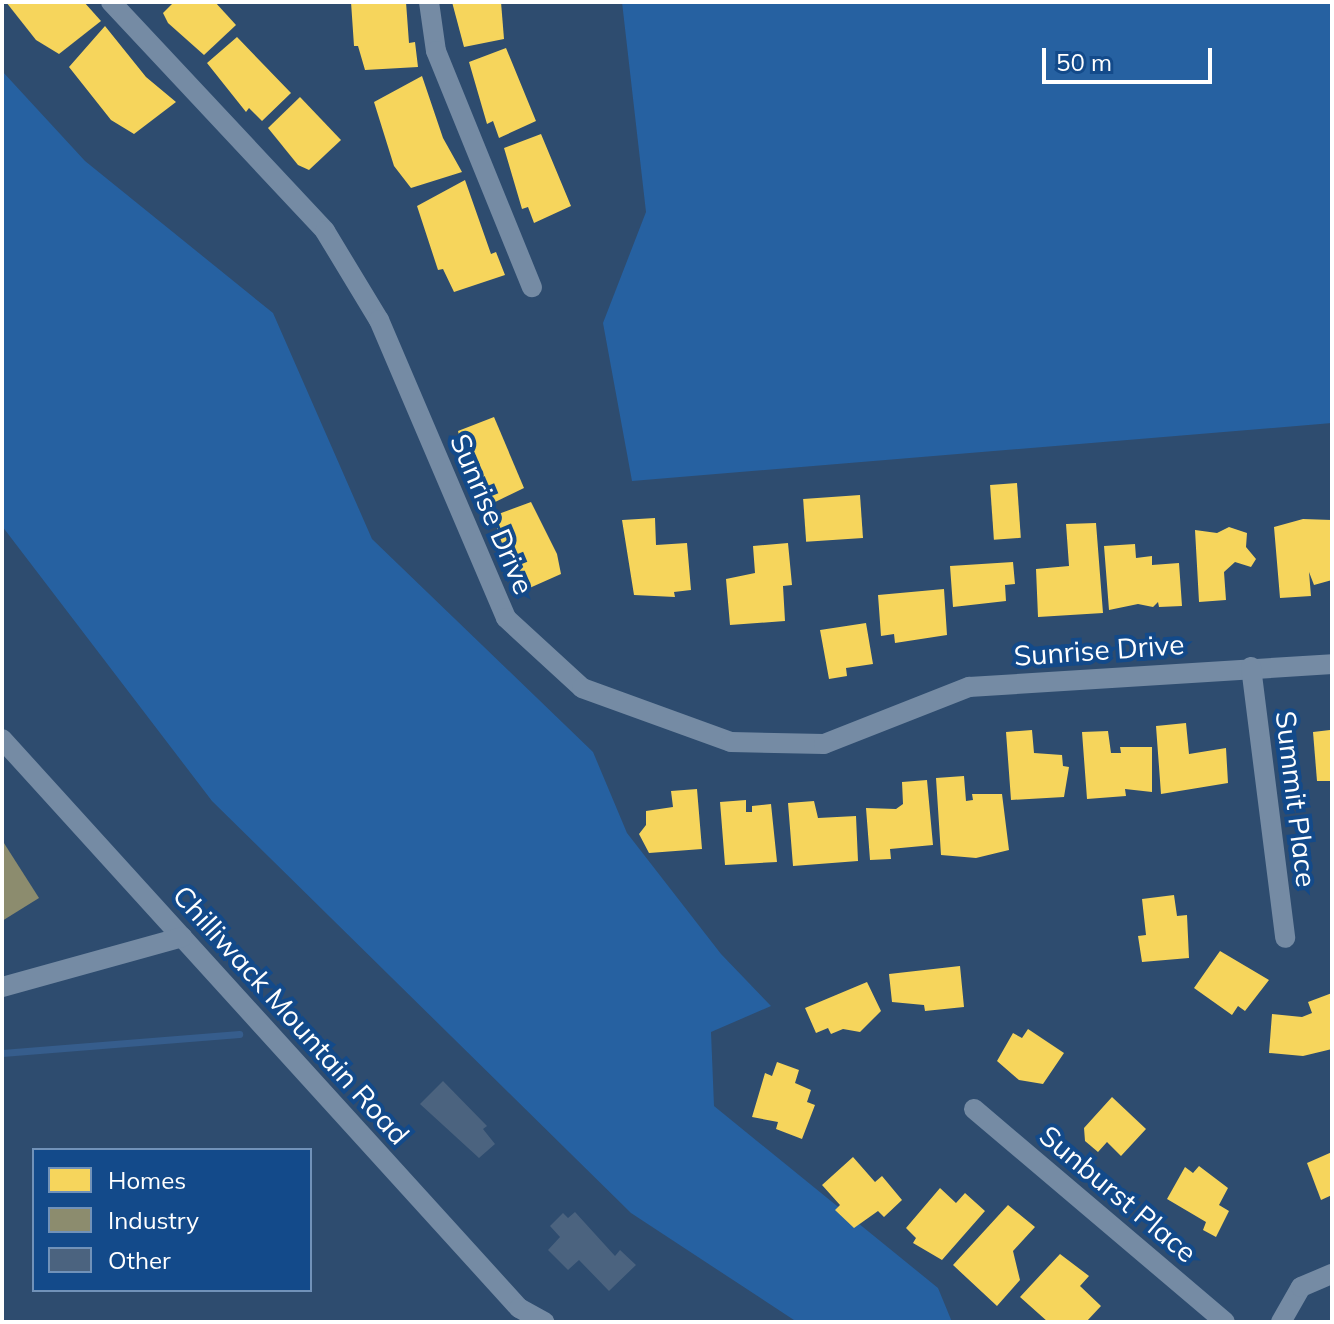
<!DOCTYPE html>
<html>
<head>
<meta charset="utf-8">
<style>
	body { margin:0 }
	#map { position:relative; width:1334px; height:1324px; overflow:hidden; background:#2e4c6f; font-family:Mulish,sans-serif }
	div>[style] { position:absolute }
	.green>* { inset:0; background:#2661a1 }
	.homes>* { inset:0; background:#f6d55c; transform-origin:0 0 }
	.industry>* { inset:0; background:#8c8c6e }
	.stream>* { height:7px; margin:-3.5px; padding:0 3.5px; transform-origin:3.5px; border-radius:3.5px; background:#365d8c }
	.building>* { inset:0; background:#4b637f }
	.street>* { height:20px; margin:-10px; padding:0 10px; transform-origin:10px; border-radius:10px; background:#758ba4 }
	span { translate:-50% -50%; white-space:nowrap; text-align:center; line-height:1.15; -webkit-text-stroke:8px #134a8a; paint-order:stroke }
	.street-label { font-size:28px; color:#fff }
	.frame { position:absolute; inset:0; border:4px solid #fff; pointer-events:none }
	.legend { position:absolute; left:32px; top:1148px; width:280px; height:144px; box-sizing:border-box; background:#134a8a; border:2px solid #7192b9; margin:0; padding:10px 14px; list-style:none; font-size:24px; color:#fff }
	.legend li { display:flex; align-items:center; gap:16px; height:40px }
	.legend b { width:40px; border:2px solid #7192b9 }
	.scale { position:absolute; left:1042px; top:48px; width:170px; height:36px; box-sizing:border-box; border:4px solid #fff; border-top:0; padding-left:10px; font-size:24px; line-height:28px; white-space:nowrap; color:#fff; -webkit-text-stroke:6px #134a8a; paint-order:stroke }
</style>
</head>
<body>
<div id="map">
	<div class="green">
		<i style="clip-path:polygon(622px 2px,1332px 2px,1332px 423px,632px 481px,603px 323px,646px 212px)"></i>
		<i style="clip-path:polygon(2px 71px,85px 161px,273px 313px,372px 539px,593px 752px,627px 833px,721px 954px,771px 1006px,711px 1032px,714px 1106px,938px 1288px,952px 1322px,797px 1322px,631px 1213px,212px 801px,2px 526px)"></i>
	</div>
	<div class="homes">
		<i style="clip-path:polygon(6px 2px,84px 2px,101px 21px,59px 54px,36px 40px)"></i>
		<i style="clip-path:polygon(174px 2px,215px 2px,236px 25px,204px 55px,168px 23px,163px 13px)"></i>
		<i style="clip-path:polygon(351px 2px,406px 2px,409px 43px,415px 42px,418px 67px,365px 70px,358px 46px,354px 46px)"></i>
		<i style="clip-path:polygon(452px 2px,501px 2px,504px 39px,464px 47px)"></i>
		<i style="clip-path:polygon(105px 26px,146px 77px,176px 102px,134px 134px,111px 120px,69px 67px)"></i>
		<i style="clip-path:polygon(237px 37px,291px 93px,262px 121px,249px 108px,246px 112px,207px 63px)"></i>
		<i style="clip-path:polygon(506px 48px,536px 121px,499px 138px,493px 121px,487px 124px,469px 62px)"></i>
		<i style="clip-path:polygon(422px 76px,443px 138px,462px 172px,411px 188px,394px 166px,374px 102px)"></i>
		<i style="clip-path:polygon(300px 97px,341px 140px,309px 170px,298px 165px,268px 128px)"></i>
		<i style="clip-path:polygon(541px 134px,571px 206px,534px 223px,528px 207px,522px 209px,504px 148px)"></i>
		<i style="clip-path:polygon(465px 180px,491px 254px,496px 252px,505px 275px,454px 292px,443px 269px,438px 270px,417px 206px)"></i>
		<i style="clip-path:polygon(494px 417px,524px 488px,489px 505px,467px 471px,458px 431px)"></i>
		<i style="left:1017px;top:483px;width:55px;height:27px;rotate:86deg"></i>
		<i style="left:860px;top:495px;width:43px;height:57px;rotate:86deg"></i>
		<i style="clip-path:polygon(531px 502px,557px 554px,561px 574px,525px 590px,517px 572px,512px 574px,493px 516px)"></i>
		<i style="clip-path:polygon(655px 518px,656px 545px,687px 543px,691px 590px,674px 592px,675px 597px,634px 595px,622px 520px)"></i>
		<i style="clip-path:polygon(1303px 519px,1332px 520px,1332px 580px,1314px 585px,1309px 572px,1311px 596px,1280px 598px,1274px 527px)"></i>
		<i style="clip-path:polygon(1096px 523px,1103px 613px,1038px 617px,1036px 569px,1069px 566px,1066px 524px)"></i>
		<i style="clip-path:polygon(1229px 527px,1247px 533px,1246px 547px,1256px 559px,1251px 567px,1235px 562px,1224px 572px,1226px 600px,1199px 602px,1195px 530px,1217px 533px)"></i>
		<i style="clip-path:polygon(788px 543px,792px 585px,783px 586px,785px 621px,730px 625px,726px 579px,755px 573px,753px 546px)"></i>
		<i style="clip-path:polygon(1135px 544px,1136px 558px,1152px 556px,1152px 565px,1179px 563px,1182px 606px,1159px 607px,1158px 602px,1153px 607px,1138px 604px,1109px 610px,1104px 546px)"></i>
		<i style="clip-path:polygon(1013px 562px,1015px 584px,1005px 585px,1006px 601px,953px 607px,950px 566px)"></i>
		<i style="clip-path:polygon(944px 589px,947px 635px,895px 643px,894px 634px,881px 636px,878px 595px)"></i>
		<i style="clip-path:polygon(866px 623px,873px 664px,846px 668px,847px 676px,829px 679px,820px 630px)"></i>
		<i style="clip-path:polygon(1186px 723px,1189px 754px,1226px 748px,1228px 783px,1161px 794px,1156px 726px)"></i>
		<i style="clip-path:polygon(1032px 730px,1034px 753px,1062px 755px,1063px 766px,1069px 767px,1064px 797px,1011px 800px,1006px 732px)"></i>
		<i style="clip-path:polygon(1330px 730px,1332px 781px,1317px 781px,1313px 732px)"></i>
		<i style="clip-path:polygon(1108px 731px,1111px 753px,1121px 753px,1120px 747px,1152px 747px,1152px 792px,1125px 789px,1126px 796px,1087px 799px,1082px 732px)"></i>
		<i style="clip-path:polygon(964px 776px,966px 801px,973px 800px,972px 794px,1002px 794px,1009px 850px,976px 858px,941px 855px,936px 778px)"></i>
		<i style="clip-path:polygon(927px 780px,933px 845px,890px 849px,891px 859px,870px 860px,866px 808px,896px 809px,903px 804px,902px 782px)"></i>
		<i style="clip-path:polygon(697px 789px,702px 849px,649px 853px,639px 834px,646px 825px,646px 811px,673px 807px,671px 791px)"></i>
		<i style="clip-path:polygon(746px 800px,746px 812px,752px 812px,752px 806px,771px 804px,777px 862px,725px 865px,720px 802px)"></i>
		<i style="clip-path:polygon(814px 801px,818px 818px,856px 816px,858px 861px,793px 866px,788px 803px)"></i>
		<i style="clip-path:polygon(1174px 895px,1177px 916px,1187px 915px,1189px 958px,1142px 962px,1138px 936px,1146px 935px,1142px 899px)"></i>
		<i style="clip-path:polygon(1220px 951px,1269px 980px,1245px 1011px,1238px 1006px,1232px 1015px,1194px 988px)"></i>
		<i style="clip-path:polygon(960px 966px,964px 1007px,925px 1011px,924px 1005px,892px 1002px,889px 974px)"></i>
		<i style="clip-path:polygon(867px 982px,881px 1011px,860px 1032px,843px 1029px,831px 1034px,828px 1028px,816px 1033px,805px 1008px)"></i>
		<i style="clip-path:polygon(1332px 993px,1332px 1049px,1303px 1056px,1269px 1053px,1272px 1014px,1302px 1017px,1312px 1013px,1308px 1002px)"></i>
		<i style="clip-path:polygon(1028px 1029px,1064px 1053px,1043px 1084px,1019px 1080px,997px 1061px,1013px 1033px,1022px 1038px)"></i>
		<i style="clip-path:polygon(777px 1062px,799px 1070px,795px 1083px,811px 1090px,807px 1102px,815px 1105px,802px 1139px,776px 1129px,778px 1122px,752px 1117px,765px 1073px,772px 1076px)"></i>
		<i style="clip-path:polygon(1112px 1097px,1146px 1129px,1121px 1156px,1107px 1142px,1098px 1152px,1085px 1141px,1084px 1128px)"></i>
		<i style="clip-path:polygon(1332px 1152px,1332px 1195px,1321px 1200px,1307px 1163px)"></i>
		<i style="clip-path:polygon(853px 1157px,875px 1182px,882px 1176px,902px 1200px,884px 1217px,878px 1211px,854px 1228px,835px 1210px,840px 1205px,822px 1185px)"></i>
		<i style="clip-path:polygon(1199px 1166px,1228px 1188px,1219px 1205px,1229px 1211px,1216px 1237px,1203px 1230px,1206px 1222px,1167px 1199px,1185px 1167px,1193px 1173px)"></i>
		<i style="clip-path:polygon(940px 1188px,956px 1203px,965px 1193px,985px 1211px,942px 1260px,913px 1243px,916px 1238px,906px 1228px)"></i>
		<i style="clip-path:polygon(1008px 1205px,1035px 1227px,1013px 1251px,1020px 1280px,997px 1306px,953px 1265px)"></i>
		<i style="clip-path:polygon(1060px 1254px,1089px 1276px,1080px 1286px,1101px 1306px,1086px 1322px,1048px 1322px,1020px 1297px)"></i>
	</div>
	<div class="industry">
		<i style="clip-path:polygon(2px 840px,39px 898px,2px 921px)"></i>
	</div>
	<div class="stream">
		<i style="left:2px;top:1053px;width:238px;rotate:-4.6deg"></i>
	</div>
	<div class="building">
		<i style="clip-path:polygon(443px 1081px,487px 1126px,483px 1129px,495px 1144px,479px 1158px,420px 1104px)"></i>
		<i style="clip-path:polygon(575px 1212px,615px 1256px,620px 1250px,636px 1265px,609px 1291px,579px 1260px,568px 1270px,548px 1250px,560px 1237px,550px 1226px,563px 1213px,568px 1218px)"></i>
	</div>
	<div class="street">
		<i style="left:111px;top:2px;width:313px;rotate:46.9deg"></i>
		<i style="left:325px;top:231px;width:104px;rotate:58.8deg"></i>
		<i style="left:379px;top:320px;width:324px;rotate:66.9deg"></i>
		<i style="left:506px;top:618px;width:103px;rotate:42.6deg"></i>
		<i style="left:582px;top:688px;width:158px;rotate:19.9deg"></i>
		<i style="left:731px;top:742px;width:93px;rotate:1.2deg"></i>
		<i style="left:824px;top:744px;width:156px;rotate:-21.5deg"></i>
		<i style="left:969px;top:687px;width:364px;rotate:-3.6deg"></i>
		<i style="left:429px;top:2px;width:49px;rotate:81.9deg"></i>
		<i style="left:436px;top:51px;width:255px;rotate:67.9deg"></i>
		<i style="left:1251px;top:667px;width:273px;rotate:82.8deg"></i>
		<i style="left:2px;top:739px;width:769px;rotate:47.74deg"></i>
		<i style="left:519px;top:1308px;width:29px;rotate:29deg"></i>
		<i style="left:2px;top:987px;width:187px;rotate:-15.5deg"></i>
		<i style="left:974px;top:1109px;width:329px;rotate:40.3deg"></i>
		<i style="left:1281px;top:1322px;width:40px;rotate:-60.3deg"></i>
		<i style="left:1301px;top:1287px;width:34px;rotate:-23deg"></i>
	</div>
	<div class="street-label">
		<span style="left:492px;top:514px;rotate:67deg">Sunrise Drive</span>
		<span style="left:1099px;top:650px;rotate:-4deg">Sunrise Drive</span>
		<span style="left:1296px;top:799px;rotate:83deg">Summit Place</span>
		<span style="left:291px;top:1015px;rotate:48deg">Chilliwack Mountain Road</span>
		<span style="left:1118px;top:1194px;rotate:40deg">Sunburst Place</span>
	</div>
	<div class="frame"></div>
	<ul class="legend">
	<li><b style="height:22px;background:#f6d55c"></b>Homes</li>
	<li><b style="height:22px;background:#8c8c6e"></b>Industry</li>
	<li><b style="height:22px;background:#4b637f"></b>Other</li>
	</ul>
	<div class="scale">50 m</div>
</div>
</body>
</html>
